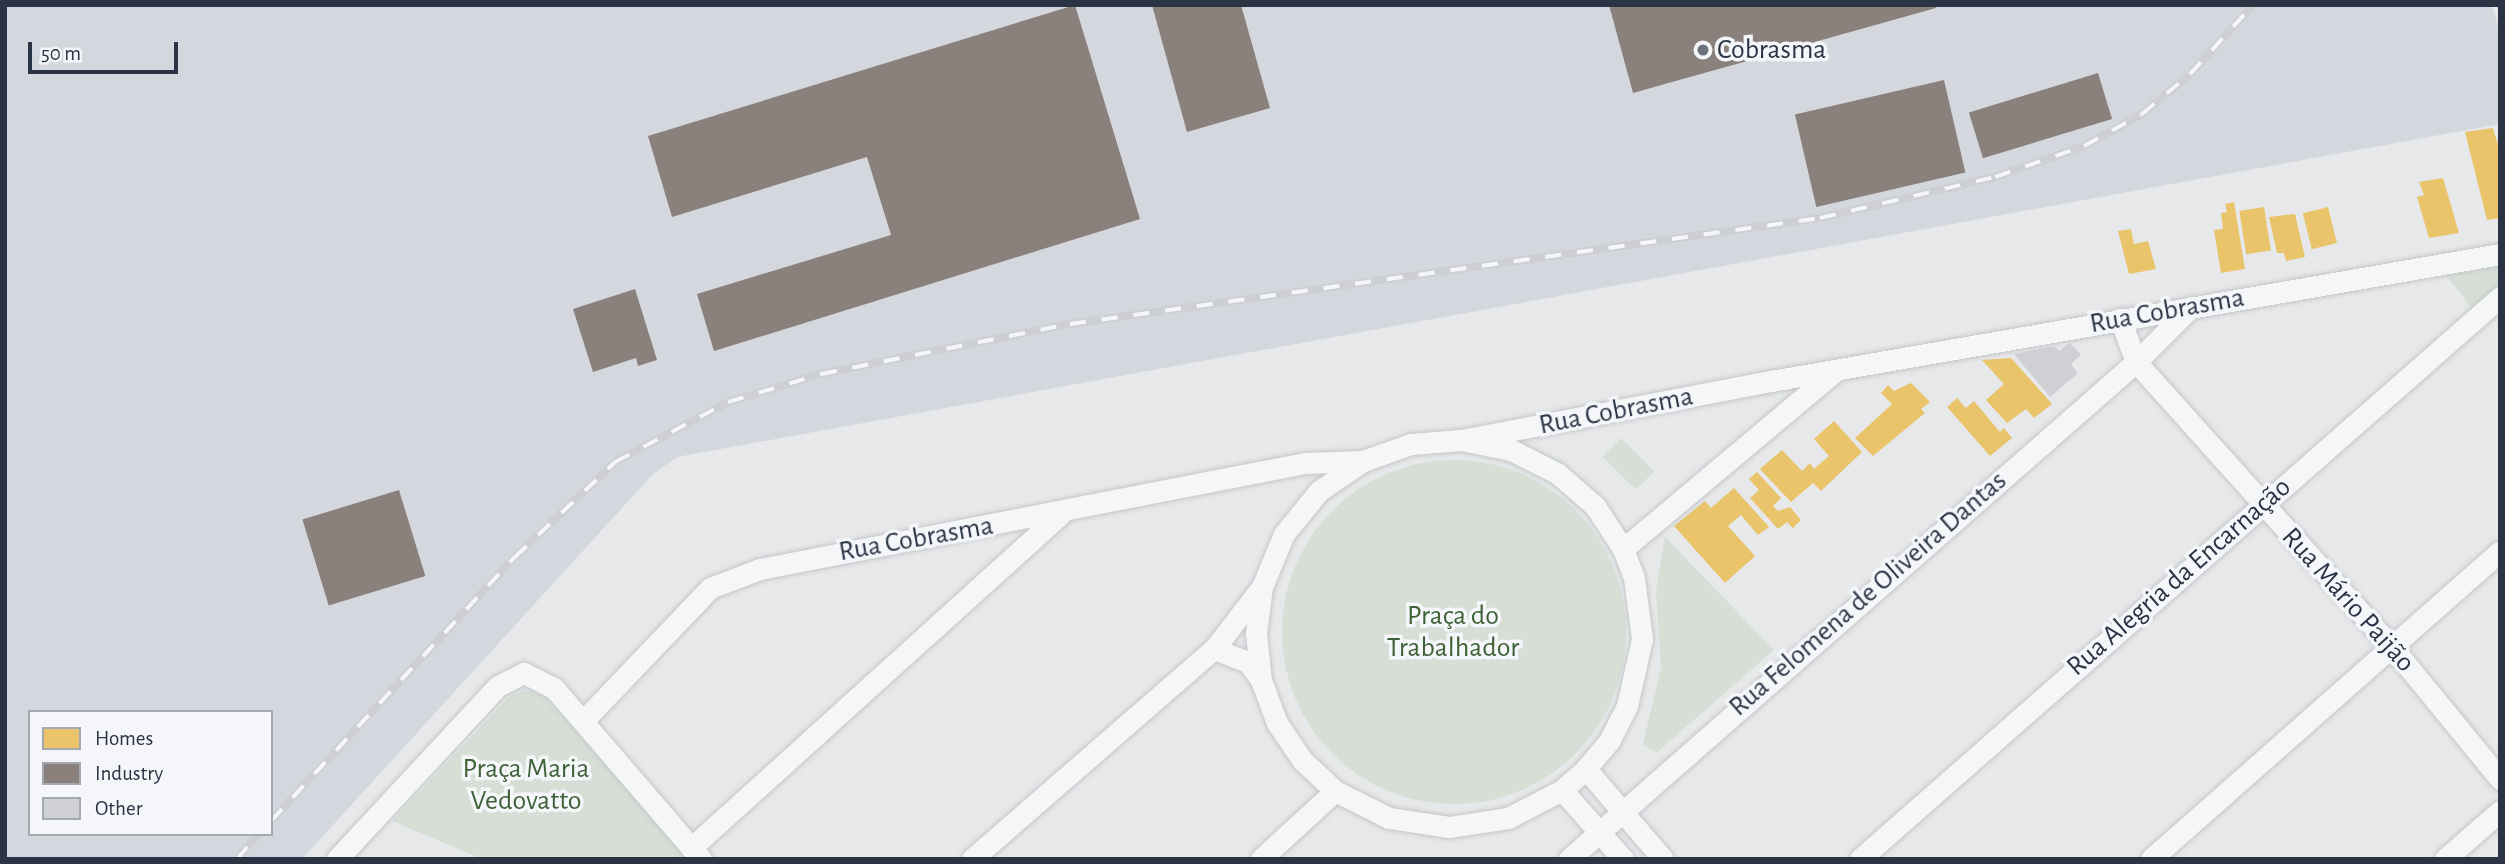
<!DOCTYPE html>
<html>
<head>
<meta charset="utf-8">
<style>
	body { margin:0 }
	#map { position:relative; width:2505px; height:864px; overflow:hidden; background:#e6e8ea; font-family:"Alegreya Sans",sans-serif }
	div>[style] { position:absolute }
	.built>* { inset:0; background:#d4d7dd }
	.green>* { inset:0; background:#d6ded6; transform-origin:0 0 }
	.round { border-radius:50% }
	.homes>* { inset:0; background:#e9c46a; transform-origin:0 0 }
	.industry>* { inset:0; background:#8a817c; transform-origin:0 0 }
	.building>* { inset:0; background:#ced0d3 }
	.roads { filter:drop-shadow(0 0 2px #c4c6c8) drop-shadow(0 0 2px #c4c6c8) }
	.minor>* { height:21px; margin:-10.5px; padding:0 10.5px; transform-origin:10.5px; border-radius:10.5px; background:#f5f6f7 }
	.rail>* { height:8px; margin-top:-4px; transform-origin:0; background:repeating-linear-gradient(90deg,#f4f6f9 0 16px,#cecfd2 0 32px); box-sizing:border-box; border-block:2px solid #cecfd2 }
	.dots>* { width:19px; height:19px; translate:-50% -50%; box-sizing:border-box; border:4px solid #f4f6f9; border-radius:50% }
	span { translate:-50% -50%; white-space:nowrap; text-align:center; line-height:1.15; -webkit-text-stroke:7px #f4f6f9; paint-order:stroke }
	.poi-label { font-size:28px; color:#2b3445 }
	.left { translate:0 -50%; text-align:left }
	.street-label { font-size:28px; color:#2b3445 }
	.park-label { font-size:28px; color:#3f6138 }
	.frame { position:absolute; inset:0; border:7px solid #2b3445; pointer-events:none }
	.legend { position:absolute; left:28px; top:710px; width:245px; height:126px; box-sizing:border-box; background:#f4f6f9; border:2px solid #a4a8b1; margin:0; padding:9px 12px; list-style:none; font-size:21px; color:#2b3445 }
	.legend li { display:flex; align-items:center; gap:14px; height:35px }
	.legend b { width:35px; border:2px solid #a4a8b1 }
	.scale { position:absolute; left:28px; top:42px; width:150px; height:32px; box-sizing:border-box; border:4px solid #2b3445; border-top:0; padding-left:9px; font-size:21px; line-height:24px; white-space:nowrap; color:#2b3445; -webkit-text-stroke:5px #f4f6f9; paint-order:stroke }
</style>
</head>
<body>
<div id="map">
	<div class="built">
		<i style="clip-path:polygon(evenodd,5px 5px,2492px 5px,2500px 34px,2500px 124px,677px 457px,653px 474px,302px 859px,5px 859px,5px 5px,30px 712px,271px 712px,271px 834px,30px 834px,30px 712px)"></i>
	</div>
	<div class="green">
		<i style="clip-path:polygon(2500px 267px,2500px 291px,2475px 312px,2446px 275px)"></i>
		<i style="left:1621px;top:438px;width:47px;height:26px;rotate:45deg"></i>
		<i class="round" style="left:1282px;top:460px;width:344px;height:344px"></i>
		<i style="clip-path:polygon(1665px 537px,1774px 650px,1656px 753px,1643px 744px,1661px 668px,1656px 590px)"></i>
		<i style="clip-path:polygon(527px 690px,546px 698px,690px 859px,482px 859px,392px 821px,511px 695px)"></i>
	</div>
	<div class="homes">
		<i style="clip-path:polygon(2493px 128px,2500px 152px,2500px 218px,2487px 220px,2465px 132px)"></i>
		<i style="clip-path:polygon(2443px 178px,2459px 233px,2429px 238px,2417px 197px,2424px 195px,2419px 182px)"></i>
		<i style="clip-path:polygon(2234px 202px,2245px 269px,2221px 273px,2214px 230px,2223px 229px,2221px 213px,2227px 212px,2225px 204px)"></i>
		<i style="left:2264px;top:207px;width:44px;height:25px;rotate:81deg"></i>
		<i style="left:2328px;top:207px;width:37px;height:26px;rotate:76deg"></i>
		<i style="clip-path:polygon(2295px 214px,2305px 257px,2286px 261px,2284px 253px,2277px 253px,2269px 217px)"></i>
		<i style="clip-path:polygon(2131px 229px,2134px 244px,2148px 241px,2156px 269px,2129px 274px,2118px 231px)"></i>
		<i style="clip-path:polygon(2011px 358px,2052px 404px,2034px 418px,2026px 409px,2007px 423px,1986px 400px,2004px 384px,1982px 360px)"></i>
		<i style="clip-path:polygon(1911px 383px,1930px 402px,1921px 409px,1925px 413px,1873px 456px,1855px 438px,1892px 404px,1881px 393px,1888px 385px,1894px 391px)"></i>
		<i style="clip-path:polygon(1957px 398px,1966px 408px,1974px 401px,2000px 432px,2004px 428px,2012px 438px,1990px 456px,1947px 407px)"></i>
		<i style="clip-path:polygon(1834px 421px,1862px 452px,1821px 491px,1813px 483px,1791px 502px,1760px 469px,1782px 450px,1802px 471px,1810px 463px,1814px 469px,1829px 456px,1814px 439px)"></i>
		<i style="clip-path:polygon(1757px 472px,1781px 498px,1773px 506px,1778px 511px,1790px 507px,1801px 520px,1793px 528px,1787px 522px,1778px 529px,1750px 498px,1759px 490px,1749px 479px)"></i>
		<i style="clip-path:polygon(1734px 488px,1769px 527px,1758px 535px,1741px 515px,1728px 526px,1755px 556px,1725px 583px,1674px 526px,1705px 501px,1711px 508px)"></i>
	</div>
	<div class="industry">
		<i style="clip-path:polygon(1075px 5px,1140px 219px,714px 351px,697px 294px,891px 235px,867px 157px,672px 217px,648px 136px)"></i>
		<i style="clip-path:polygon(1152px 5px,1241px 5px,1270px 108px,1187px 132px)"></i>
		<i style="clip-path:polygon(1609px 5px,1935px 5px,1936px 8px,1633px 93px)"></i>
		<i style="left:2098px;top:73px;width:48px;height:135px;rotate:73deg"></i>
		<i style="left:1944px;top:80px;width:95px;height:153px;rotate:77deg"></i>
		<i style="clip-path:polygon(635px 289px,657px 360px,638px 366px,636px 358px,593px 372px,573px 309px)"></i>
		<i style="left:399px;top:490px;width:90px;height:101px;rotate:73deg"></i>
	</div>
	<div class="building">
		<i style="clip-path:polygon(2070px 343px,2081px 355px,2071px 364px,2078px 373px,2050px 397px,2014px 354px,2054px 346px,2059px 351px)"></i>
	</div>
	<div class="roads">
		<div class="minor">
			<i style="left:2191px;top:307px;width:78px;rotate:135deg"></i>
			<i style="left:2136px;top:362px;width:383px;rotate:48.1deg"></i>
			<i style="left:2392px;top:647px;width:171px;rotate:50.7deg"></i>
			<i style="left:1461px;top:440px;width:51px;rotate:11.3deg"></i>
			<i style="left:1511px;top:450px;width:51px;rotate:26.6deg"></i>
			<i style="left:1557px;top:473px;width:50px;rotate:41deg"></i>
			<i style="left:1595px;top:506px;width:51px;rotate:56.9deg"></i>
			<i style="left:1623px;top:549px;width:31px;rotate:69deg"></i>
			<i style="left:1634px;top:578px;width:62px;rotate:82.5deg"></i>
			<i style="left:1642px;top:639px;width:69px;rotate:102.6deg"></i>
			<i style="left:1627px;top:706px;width:38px;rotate:117deg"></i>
			<i style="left:1610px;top:740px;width:38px;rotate:130deg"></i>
			<i style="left:1586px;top:769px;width:32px;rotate:139deg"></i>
			<i style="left:1562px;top:790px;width:61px;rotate:152.6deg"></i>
			<i style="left:1508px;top:818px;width:60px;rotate:171.3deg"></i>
			<i style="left:1449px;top:827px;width:61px;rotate:-171.5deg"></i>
			<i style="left:1389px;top:818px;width:60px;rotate:-153.4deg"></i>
			<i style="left:1335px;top:791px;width:45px;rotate:-136.8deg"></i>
			<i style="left:1302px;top:760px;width:45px;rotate:-124deg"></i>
			<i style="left:1277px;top:723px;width:46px;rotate:-110.4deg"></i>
			<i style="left:1261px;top:680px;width:47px;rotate:-96.1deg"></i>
			<i style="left:1256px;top:633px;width:46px;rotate:-82.6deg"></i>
			<i style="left:1262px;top:587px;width:57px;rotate:-67.5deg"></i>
			<i style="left:1284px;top:534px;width:55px;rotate:-50.9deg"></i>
			<i style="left:1319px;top:491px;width:53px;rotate:-34.3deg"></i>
			<i style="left:1363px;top:461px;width:51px;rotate:-19.5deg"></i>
			<i style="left:1411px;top:444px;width:50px;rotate:-4.6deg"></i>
			<i style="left:1461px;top:440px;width:316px;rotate:-10.8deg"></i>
			<i style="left:1771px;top:381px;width:740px;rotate:-9.88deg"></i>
			<i style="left:1623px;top:549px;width:274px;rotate:-40deg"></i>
			<i style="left:1214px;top:649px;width:36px;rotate:21deg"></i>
			<i style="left:1248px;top:662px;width:22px;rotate:54deg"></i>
			<i style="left:583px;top:721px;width:184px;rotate:-46.3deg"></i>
			<i style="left:710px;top:588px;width:53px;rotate:-20.8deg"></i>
			<i style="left:760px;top:569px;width:555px;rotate:-11.01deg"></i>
			<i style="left:1305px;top:463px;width:58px;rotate:-2deg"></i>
			<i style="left:1586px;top:769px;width:118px;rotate:49.5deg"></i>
			<i style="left:1562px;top:790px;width:92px;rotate:48.5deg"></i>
			<i style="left:691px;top:848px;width:498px;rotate:-42.1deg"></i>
			<i style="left:337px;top:859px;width:236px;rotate:-47.1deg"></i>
			<i style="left:498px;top:686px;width:29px;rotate:-27deg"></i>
			<i style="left:524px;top:673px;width:34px;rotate:27deg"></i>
			<i style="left:554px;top:688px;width:225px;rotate:49.3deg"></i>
			<i style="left:972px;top:859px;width:320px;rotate:-41deg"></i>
			<i style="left:1214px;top:649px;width:77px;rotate:-52.4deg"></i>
			<i style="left:1261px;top:859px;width:100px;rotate:-42.6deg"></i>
			<i style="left:1569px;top:859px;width:754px;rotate:-41.24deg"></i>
			<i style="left:2136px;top:362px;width:46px;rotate:-110.4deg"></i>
			<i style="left:1860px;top:859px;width:852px;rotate:-41.29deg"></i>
			<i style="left:2151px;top:859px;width:465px;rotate:-41.4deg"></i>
			<i style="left:2445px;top:859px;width:73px;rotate:-41.1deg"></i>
		</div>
	</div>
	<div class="rail">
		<i style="left:271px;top:821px;width:359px;rotate:-47.3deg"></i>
		<i style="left:515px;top:557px;width:138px;rotate:-43.5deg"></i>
		<i style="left:615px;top:462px;width:128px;rotate:-28deg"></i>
		<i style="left:728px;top:402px;width:97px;rotate:-16.8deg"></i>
		<i style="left:821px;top:374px;width:254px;rotate:-11.4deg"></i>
		<i style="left:1070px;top:324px;width:757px;rotate:-8.04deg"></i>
		<i style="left:1820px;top:218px;width:180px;rotate:-13.2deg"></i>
		<i style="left:1995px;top:177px;width:94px;rotate:-19.2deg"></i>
		<i style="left:2084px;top:146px;width:66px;rotate:-28.9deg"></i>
		<i style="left:2142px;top:114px;width:62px;rotate:-39.8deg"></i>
		<i style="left:2190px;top:74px;width:93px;rotate:-47.6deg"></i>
		<i style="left:237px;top:859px;width:33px;rotate:-49deg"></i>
	</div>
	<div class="dots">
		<i style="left:1703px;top:50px;background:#6c737f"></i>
	</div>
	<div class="poi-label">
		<span class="left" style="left:1717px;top:50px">Cobrasma</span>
	</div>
	<div class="street-label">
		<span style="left:2167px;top:311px;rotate:-10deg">Rua Cobrasma</span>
		<span style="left:1616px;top:411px;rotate:-11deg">Rua Cobrasma</span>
		<span style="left:916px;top:539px;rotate:-10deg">Rua Cobrasma</span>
		<span style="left:2179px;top:577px;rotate:-41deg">Rua Alegria da Encarnação</span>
		<span style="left:1868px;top:594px;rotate:-41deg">Rua Felomena de Oliveira Dantas</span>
		<span style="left:2348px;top:600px;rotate:48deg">Rua Mário Paijão</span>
	</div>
	<div class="park-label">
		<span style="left:1453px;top:632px">Praça do<br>Trabalhador</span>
		<span style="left:526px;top:785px">Praça Maria<br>Vedovatto</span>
	</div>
	<div class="frame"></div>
	<ul class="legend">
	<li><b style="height:19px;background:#e9c46a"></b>Homes</li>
	<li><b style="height:19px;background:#8a817c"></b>Industry</li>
	<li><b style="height:19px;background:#ced0d3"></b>Other</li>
	</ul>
	<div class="scale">50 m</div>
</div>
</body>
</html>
